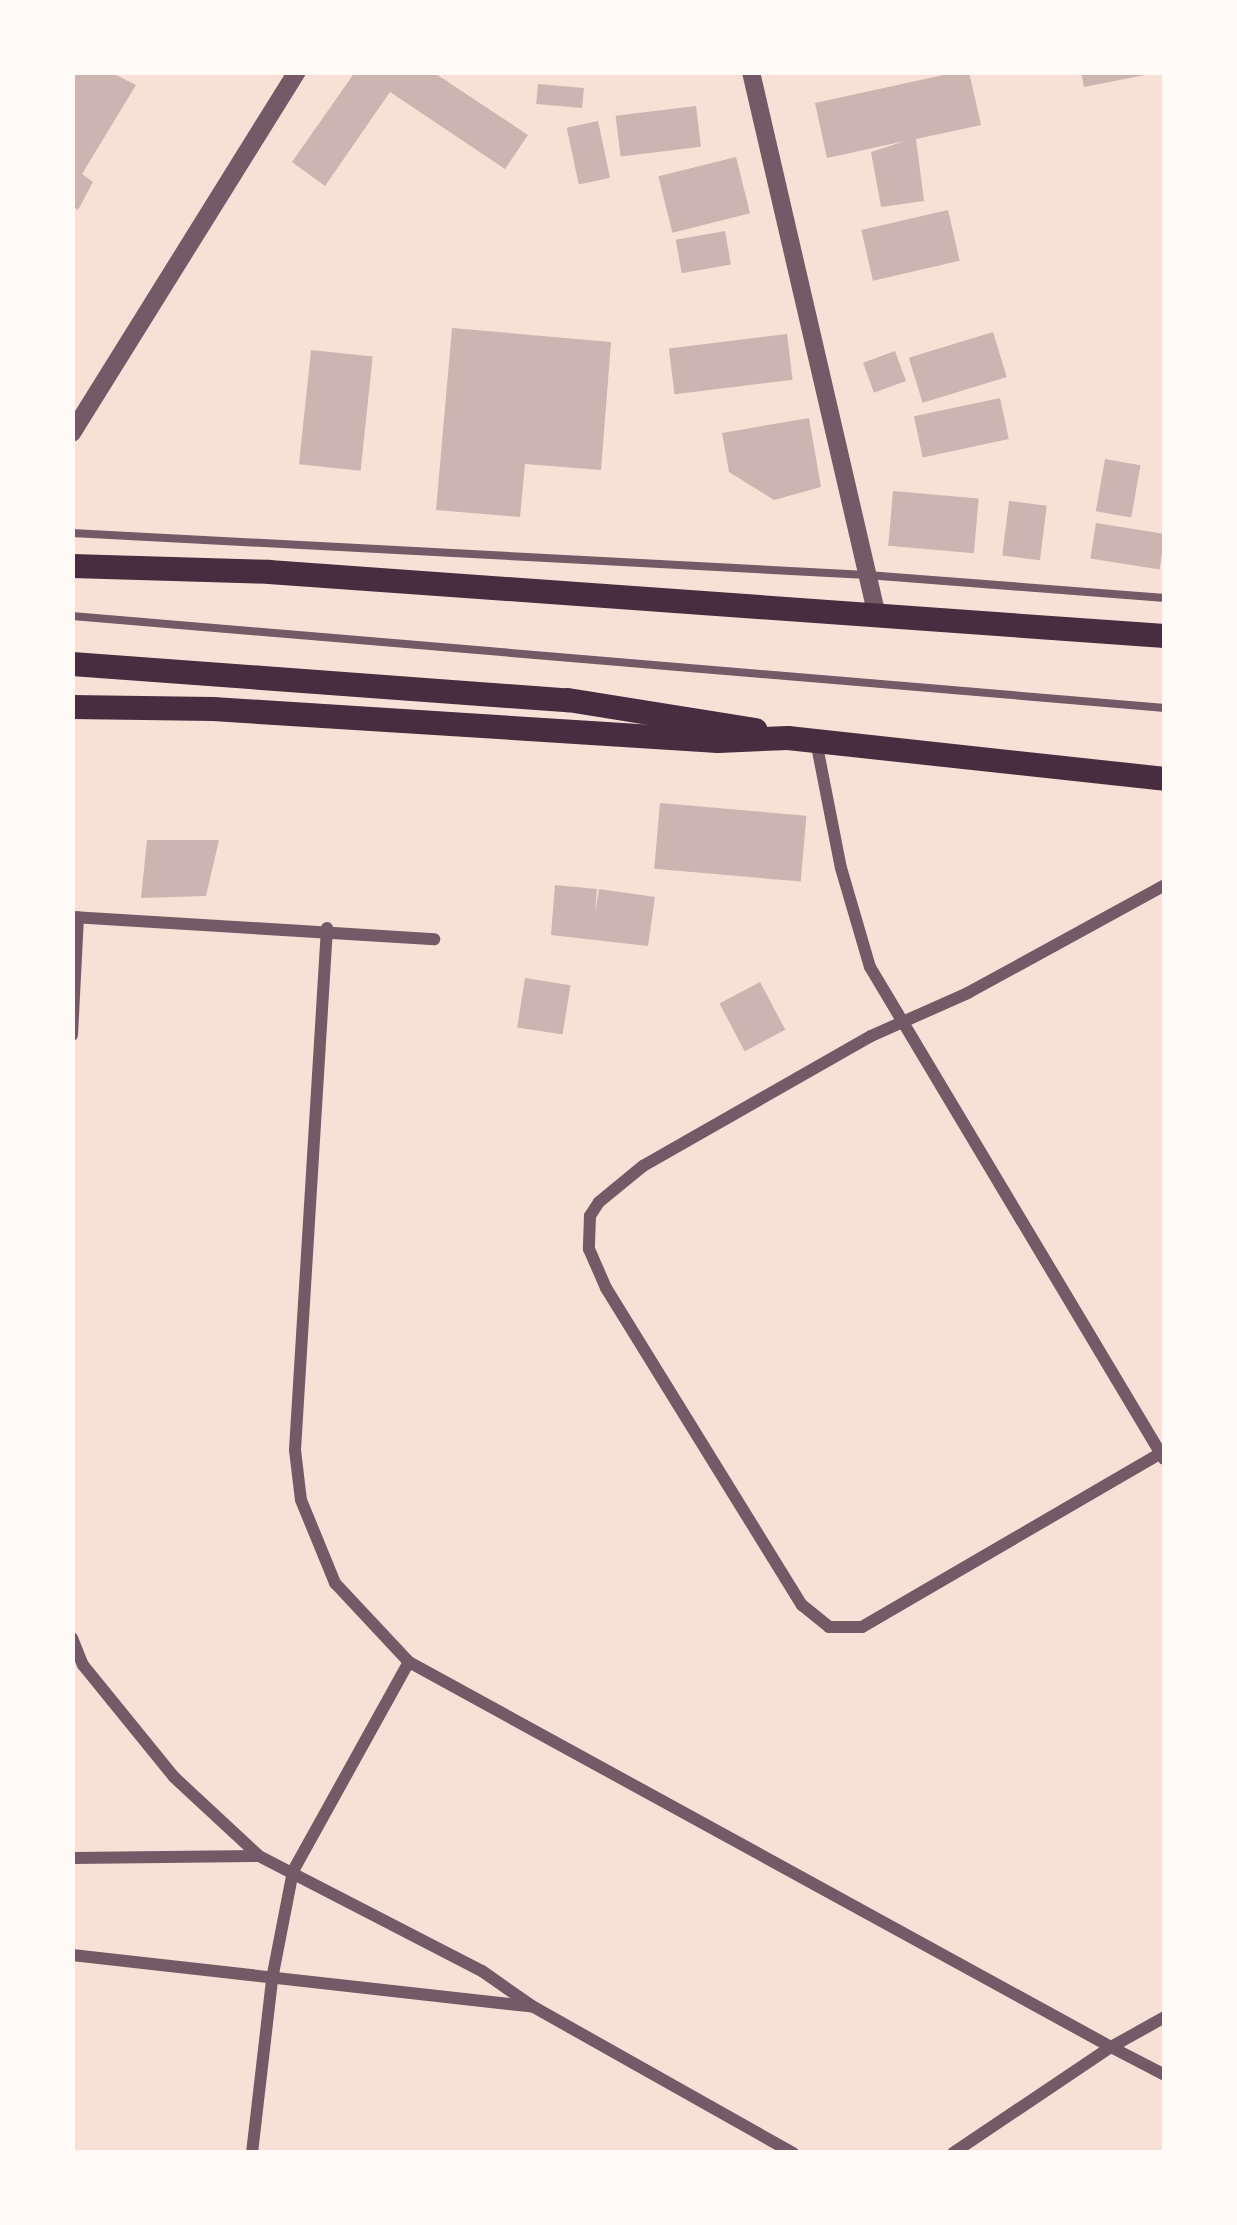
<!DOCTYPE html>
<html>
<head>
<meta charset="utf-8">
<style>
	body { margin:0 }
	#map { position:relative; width:1237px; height:2225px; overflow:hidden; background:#f7e1d7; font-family:"Alegreya Sans",sans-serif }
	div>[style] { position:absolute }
	.building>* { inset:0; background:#ccb4b1; transform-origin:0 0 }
	.service>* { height:8px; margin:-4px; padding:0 4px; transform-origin:4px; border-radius:4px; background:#755966 }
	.minor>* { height:12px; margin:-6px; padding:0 6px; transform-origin:6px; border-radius:6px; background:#755966 }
	.tertiary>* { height:18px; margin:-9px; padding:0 9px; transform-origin:9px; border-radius:9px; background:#755966 }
	.trunk>* { height:24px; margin:-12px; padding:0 12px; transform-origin:12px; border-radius:12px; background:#4a2c40 }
	span { translate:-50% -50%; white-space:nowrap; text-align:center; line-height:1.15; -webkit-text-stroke:10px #fffaf5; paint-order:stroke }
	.frame { position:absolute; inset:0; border:75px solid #fffaf5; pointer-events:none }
</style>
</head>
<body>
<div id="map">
	<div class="building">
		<i style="clip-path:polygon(72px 72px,110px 72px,136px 85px,82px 174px,93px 182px,78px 210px,72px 206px)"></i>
		<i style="clip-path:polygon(355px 72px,433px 72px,528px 135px,505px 169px,390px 92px,325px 186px,292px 162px)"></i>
		<i style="clip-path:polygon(957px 72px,969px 72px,981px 125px,916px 139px,924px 201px,881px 207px,871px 152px,905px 141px,827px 158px,815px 103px)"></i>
		<i style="clip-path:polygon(1081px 72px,1150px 72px,1150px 74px,1084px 87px)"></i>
		<i style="left:538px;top:84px;width:46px;height:20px;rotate:5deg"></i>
		<i style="left:696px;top:106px;width:41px;height:81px;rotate:83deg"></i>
		<i style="left:598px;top:121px;width:58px;height:32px;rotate:78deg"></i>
		<i style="left:736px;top:157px;width:58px;height:80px;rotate:76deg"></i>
		<i style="left:948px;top:210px;width:52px;height:89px;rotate:77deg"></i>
		<i style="left:725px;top:231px;width:34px;height:50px;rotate:80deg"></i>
		<i style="clip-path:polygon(452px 328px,611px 342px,601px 470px,525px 464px,520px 517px,436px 510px)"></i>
		<i style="left:993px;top:332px;width:47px;height:88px;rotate:73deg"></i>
		<i style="left:787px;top:334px;width:46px;height:119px;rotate:83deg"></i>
		<i style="left:311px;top:350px;width:62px;height:115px;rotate:6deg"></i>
		<i style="left:895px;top:351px;width:32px;height:34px;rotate:70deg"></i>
		<i style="left:1000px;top:398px;width:42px;height:88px;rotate:78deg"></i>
		<i style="clip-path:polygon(809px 418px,821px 487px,774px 500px,729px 472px,722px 433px)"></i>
		<i style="left:1105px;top:459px;width:36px;height:53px;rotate:10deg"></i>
		<i style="left:893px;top:491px;width:86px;height:55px;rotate:5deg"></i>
		<i style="left:1009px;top:501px;width:38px;height:55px;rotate:7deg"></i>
		<i style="left:1096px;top:523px;width:70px;height:36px;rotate:9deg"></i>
		<i style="left:660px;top:803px;width:147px;height:66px;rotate:5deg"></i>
		<i style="clip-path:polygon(147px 840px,219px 840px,206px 896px,141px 898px)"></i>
		<i style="clip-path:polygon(555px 885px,597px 889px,595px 914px,599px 889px,655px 897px,648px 946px,551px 935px)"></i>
		<i style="left:525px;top:978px;width:46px;height:50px;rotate:9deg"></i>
		<i style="left:760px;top:982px;width:54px;height:46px;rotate:62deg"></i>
	</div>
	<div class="service">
		<i style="left:72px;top:533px;width:796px;rotate:3.02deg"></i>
		<i style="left:867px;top:575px;width:299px;rotate:4.4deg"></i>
		<i style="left:72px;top:616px;width:1097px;rotate:4.81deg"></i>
	</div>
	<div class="minor">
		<i style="left:816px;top:741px;width:129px;rotate:78.9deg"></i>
		<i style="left:841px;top:868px;width:103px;rotate:73.7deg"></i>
		<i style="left:870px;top:967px;width:573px;rotate:59.14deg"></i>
		<i style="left:1165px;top:885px;width:225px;rotate:151.3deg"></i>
		<i style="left:968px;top:993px;width:106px;rotate:156.1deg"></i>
		<i style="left:871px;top:1036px;width:262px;rotate:150.3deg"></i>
		<i style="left:643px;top:1166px;width:57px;rotate:140.7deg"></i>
		<i style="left:599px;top:1202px;width:17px;rotate:123deg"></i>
		<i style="left:590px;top:1216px;width:33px;rotate:92deg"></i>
		<i style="left:589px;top:1249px;width:43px;rotate:66.4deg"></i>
		<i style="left:606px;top:1288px;width:373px;rotate:58.3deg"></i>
		<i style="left:802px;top:1605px;width:35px;rotate:39deg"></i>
		<i style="left:829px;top:1627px;width:33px"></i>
		<i style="left:862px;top:1627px;width:350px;rotate:-30.2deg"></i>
		<i style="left:72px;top:917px;width:363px;rotate:3.5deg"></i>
		<i style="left:327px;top:928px;width:523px;rotate:93.51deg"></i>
		<i style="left:295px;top:1450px;width:50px;rotate:83.2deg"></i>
		<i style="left:301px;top:1500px;width:90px;rotate:67.7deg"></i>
		<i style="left:335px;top:1583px;width:108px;rotate:46.9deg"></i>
		<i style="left:409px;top:1662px;width:801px;rotate:28.74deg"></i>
		<i style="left:1111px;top:2047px;width:62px;rotate:-29.1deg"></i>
		<i style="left:72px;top:1035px;width:118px;rotate:-87.1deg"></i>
		<i style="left:72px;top:1638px;width:29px;rotate:68deg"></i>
		<i style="left:83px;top:1665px;width:144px;rotate:50.9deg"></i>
		<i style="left:174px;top:1777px;width:116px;rotate:42.9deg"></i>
		<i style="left:259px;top:1856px;width:251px;rotate:27.3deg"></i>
		<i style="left:482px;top:1971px;width:61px;rotate:35deg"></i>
		<i style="left:532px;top:2006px;width:300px;rotate:29.4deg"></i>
		<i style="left:72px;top:1858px;width:185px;rotate:-0.6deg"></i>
		<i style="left:72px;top:1955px;width:461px;rotate:6.4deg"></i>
		<i style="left:252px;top:2153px;width:175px;rotate:-83.4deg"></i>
		<i style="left:272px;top:1979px;width:110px;rotate:-79deg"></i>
		<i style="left:293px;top:1871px;width:239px;rotate:-61deg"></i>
		<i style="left:953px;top:2153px;width:190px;rotate:-33.9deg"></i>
		<i style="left:1111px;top:2047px;width:61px;rotate:27.4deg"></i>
	</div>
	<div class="tertiary">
		<i style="left:751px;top:72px;width:558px;rotate:76.96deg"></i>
		<i style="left:72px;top:433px;width:425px;rotate:-58.1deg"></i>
	</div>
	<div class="trunk">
		<i style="left:72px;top:566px;width:197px;rotate:1.7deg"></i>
		<i style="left:269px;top:572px;width:898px;rotate:4.09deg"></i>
		<i style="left:72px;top:664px;width:497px;rotate:4.2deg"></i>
		<i style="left:568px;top:700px;width:190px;rotate:9.1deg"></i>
		<i style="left:72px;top:707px;width:141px;rotate:0.8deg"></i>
		<i style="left:213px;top:709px;width:506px;rotate:3.63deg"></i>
		<i style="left:718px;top:741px;width:70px;rotate:-2.5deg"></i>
		<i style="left:788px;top:738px;width:379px;rotate:6.2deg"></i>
	</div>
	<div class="frame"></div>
</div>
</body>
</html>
